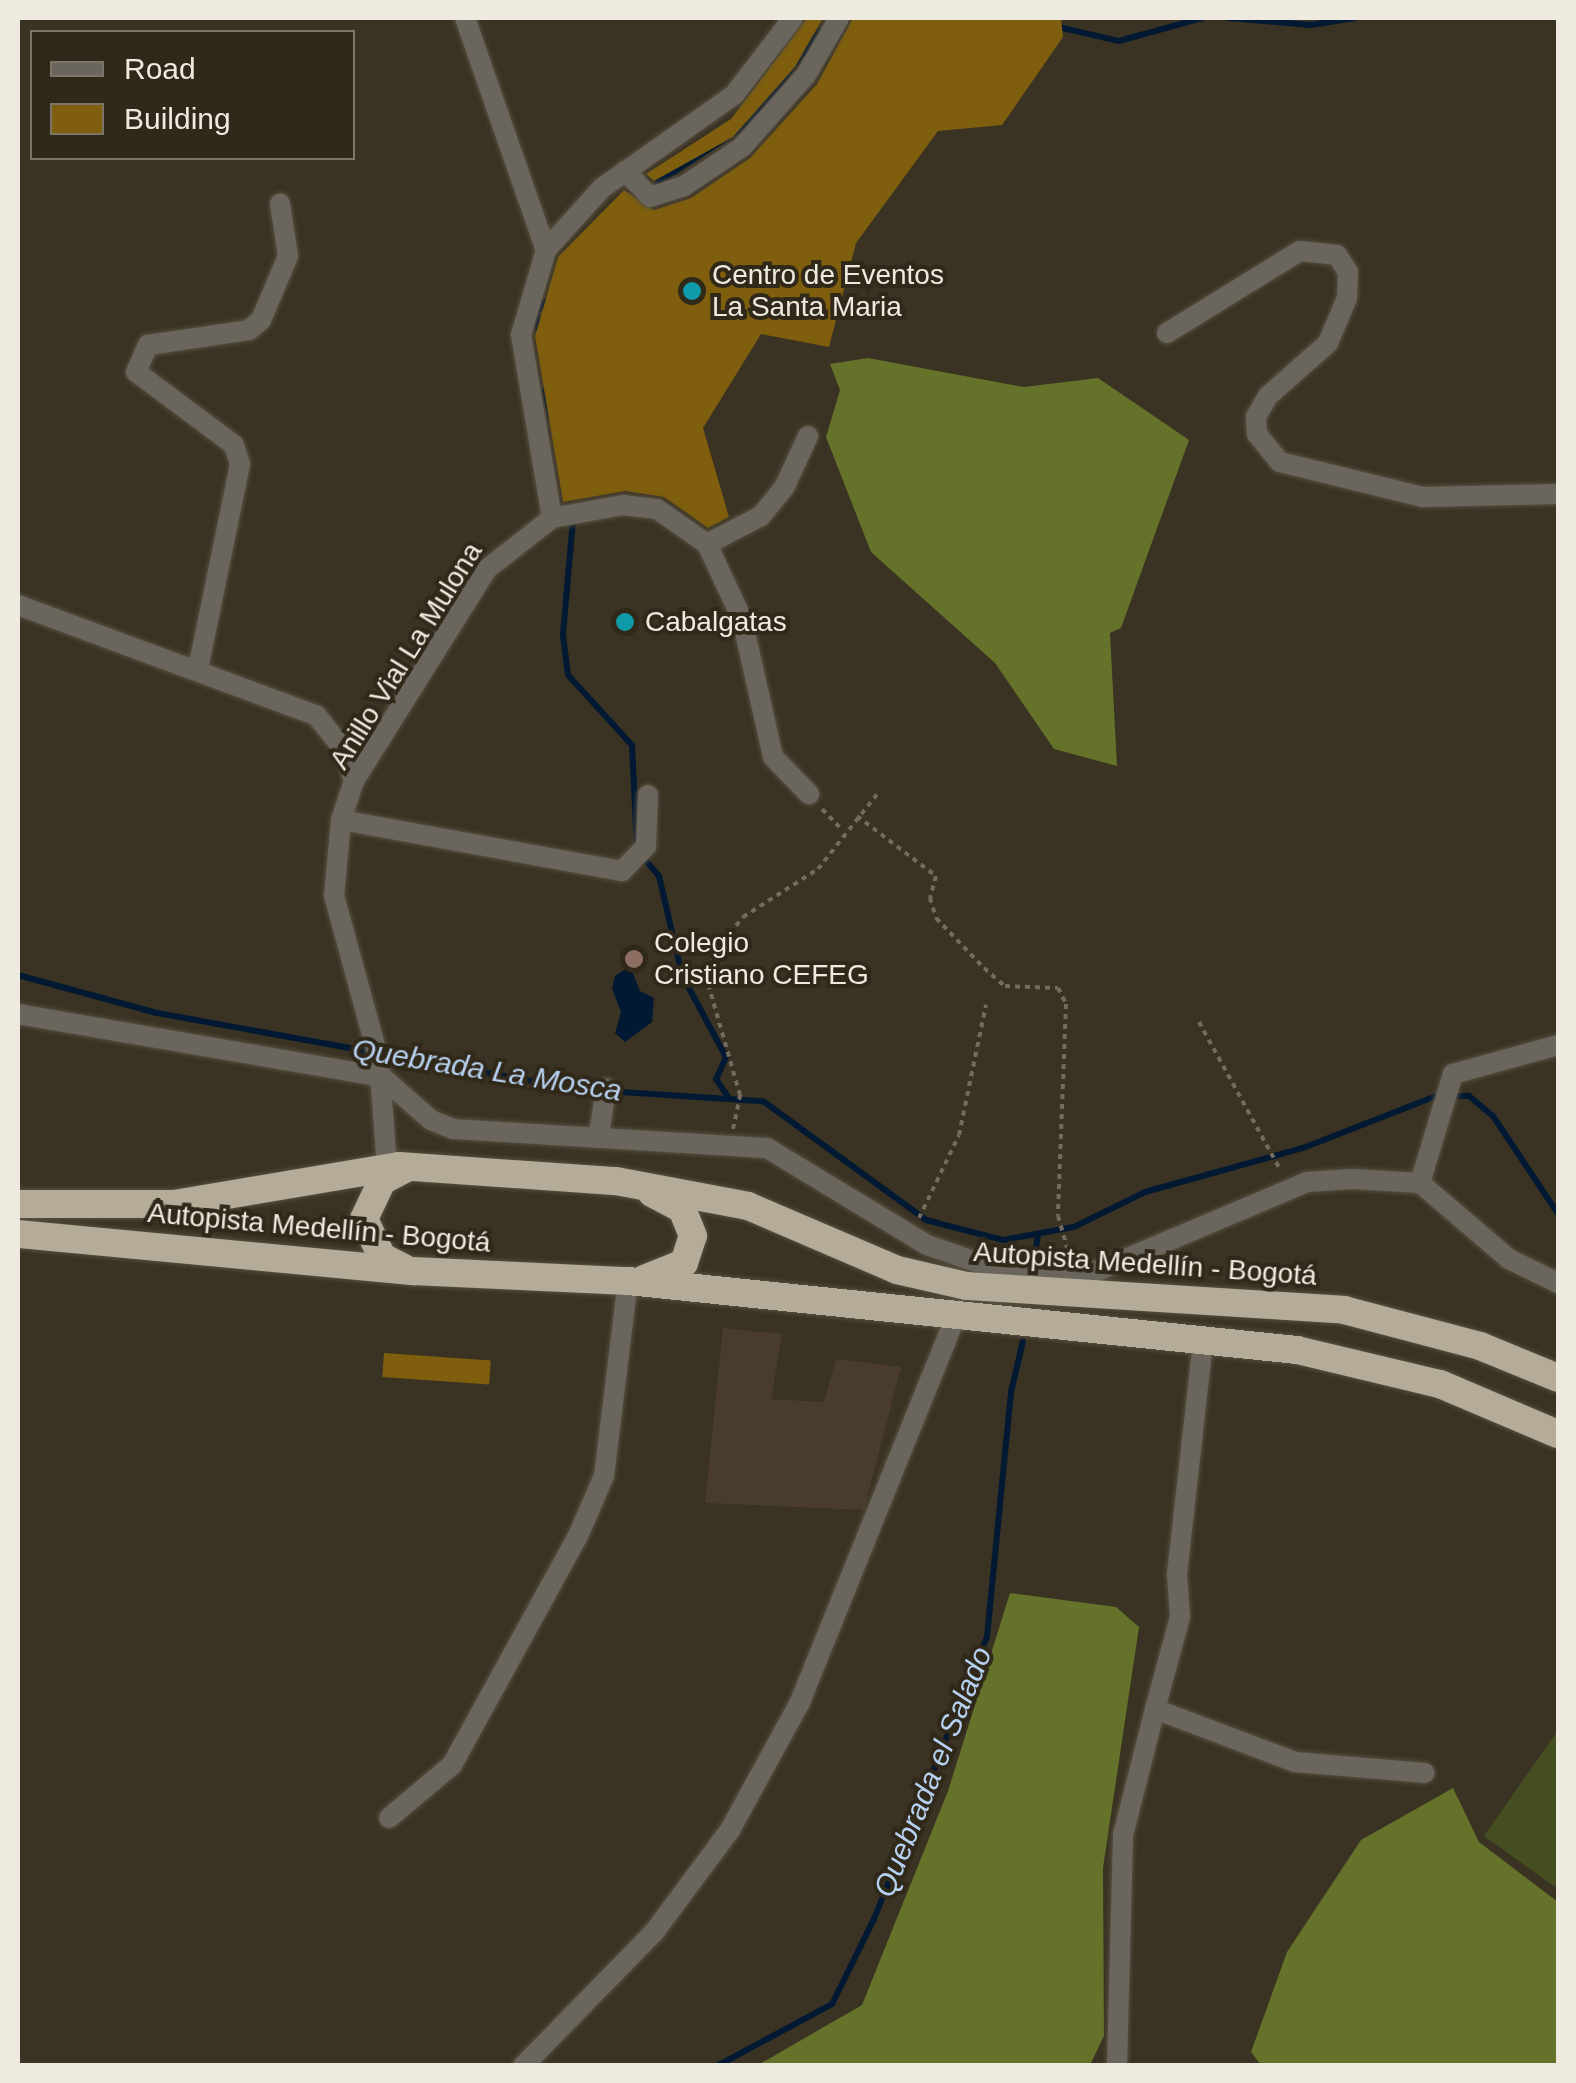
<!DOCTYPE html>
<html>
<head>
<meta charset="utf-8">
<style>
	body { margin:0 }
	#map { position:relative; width:1576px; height:2083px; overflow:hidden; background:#3a3222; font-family:Arial,sans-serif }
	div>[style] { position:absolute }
	.industrial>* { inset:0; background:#493c2e }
	.green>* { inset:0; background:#454e21 }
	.forest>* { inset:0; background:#65722a }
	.water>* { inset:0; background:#021933 }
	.stream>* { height:6px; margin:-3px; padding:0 3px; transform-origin:3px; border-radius:3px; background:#021933 }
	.building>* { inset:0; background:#7f5f0d; transform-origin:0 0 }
	.path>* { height:4px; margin-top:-2px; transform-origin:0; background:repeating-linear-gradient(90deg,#736c5e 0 5px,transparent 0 10px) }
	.roads { filter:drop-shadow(0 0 2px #574f40) drop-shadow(0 0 2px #574f40) }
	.minor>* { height:20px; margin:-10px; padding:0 10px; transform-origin:10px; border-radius:10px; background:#6a665e }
	.highway>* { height:28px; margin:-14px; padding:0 14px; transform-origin:14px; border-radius:14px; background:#b4ab98 }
	.dots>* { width:28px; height:28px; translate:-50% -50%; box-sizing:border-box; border:5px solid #302819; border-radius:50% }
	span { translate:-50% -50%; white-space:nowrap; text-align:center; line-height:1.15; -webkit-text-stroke:8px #302819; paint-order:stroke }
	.poi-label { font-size:28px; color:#eeeae0 }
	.left { translate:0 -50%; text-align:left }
	.street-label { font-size:28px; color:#eeeae0 }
	.water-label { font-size:30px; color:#b6d0ef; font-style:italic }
	.frame { position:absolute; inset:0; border:20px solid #eeeae0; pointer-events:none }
	.legend { position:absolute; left:30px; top:30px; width:325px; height:130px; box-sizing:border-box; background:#302819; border:2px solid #7c7669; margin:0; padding:12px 18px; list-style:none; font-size:30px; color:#eeeae0 }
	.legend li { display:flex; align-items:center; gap:20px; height:50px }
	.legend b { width:50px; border:2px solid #7c7669 }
</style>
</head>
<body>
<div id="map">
	<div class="industrial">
		<i style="clip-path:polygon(723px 1328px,782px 1334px,771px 1399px,824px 1402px,836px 1359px,901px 1367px,864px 1510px,705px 1503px)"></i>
	</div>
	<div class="green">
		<i style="clip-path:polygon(1558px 1730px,1558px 1883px,1555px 1887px,1484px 1836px)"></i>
	</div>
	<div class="forest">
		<i style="clip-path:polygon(868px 358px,1024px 387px,1098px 378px,1189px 440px,1121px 628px,1110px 633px,1117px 766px,1054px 749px,995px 663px,871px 552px,826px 437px,840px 390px,830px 364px)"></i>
		<i style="clip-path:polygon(1010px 1593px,1116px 1607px,1139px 1627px,1103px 1868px,1104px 2036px,1090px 2065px,758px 2065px,862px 2005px,948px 1791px)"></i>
		<i style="clip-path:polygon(1453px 1788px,1479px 1842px,1558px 1902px,1558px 2065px,1261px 2065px,1251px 2052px,1287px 1952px,1361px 1840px)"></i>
	</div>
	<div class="water">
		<i style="clip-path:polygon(630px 966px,640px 991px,654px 998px,652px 1022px,625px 1042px,615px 1033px,621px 1012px,612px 989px,615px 976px)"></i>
	</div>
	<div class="stream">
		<i style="left:1229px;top:18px;width:82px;rotate:4.9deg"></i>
		<i style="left:1311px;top:25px;width:44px;rotate:-9.2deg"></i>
		<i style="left:1054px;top:26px;width:67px;rotate:13deg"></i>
		<i style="left:1119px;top:41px;width:86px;rotate:-15.5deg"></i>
		<i style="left:658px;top:182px;width:109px;rotate:-32.7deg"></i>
		<i style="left:750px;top:123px;width:116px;rotate:-52.7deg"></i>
		<i style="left:539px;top:334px;width:22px;rotate:-98deg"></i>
		<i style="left:536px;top:312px;width:20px;rotate:-45deg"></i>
		<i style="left:545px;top:391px;width:26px;rotate:77deg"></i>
		<i style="left:573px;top:520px;width:115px;rotate:95deg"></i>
		<i style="left:563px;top:635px;width:40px;rotate:82.9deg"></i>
		<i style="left:568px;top:675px;width:95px;rotate:47.6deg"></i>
		<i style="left:632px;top:745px;width:101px;rotate:87.2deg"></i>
		<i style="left:643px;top:857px;width:25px;rotate:50deg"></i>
		<i style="left:659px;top:876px;width:102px;rotate:76.9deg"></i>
		<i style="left:682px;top:975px;width:93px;rotate:61.8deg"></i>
		<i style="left:726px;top:1057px;width:24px;rotate:114deg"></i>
		<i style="left:716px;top:1079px;width:23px;rotate:56deg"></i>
		<i style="left:18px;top:975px;width:144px;rotate:15.3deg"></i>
		<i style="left:157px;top:1013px;width:425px;rotate:10.3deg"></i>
		<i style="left:575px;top:1089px;width:188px;rotate:3.7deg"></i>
		<i style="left:763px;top:1101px;width:202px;rotate:36.1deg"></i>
		<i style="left:926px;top:1220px;width:80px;rotate:14.6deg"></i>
		<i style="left:1003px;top:1240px;width:72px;rotate:-10.4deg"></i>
		<i style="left:1074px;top:1227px;width:79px;rotate:-26.2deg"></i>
		<i style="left:1145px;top:1192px;width:164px;rotate:-15.6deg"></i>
		<i style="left:1303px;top:1148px;width:141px;rotate:-21.3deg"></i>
		<i style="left:1434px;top:1097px;width:35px;rotate:-2deg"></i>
		<i style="left:1469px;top:1096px;width:31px;rotate:40deg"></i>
		<i style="left:1493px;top:1116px;width:118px;rotate:56.4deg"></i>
		<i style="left:1035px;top:1254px;width:20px;rotate:-81deg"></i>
		<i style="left:717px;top:2066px;width:131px;rotate:-28.3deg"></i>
		<i style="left:832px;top:2004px;width:95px;rotate:-63.7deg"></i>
		<i style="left:874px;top:1919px;width:304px;rotate:-68.2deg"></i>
		<i style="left:987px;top:1637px;width:246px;rotate:-84.4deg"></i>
		<i style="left:1011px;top:1392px;width:52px;rotate:-76.8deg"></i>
	</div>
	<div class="building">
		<i style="clip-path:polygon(807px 18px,823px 18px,795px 67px,733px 137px,654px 181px,646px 174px,731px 119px)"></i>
		<i style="clip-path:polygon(853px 18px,1061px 18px,1063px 37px,1002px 125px,938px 131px,856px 243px,829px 347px,761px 334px,703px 428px,729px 517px,708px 528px,664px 497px,625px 491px,563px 502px,535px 336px,558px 257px,624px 190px,654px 210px,691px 198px,750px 158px,817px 84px)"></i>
		<i style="left:384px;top:1353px;width:107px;height:24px;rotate:4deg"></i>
	</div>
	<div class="path">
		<i style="left:822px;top:809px;width:30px;rotate:46deg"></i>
		<i style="left:857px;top:816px;width:99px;rotate:37.2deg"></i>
		<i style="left:936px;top:876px;width:23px;rotate:105deg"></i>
		<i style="left:930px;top:898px;width:21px;rotate:73deg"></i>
		<i style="left:936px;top:918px;width:69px;rotate:46.2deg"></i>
		<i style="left:984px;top:968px;width:28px;rotate:41deg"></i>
		<i style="left:1005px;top:986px;width:53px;rotate:2.2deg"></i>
		<i style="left:1058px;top:988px;width:18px;rotate:63deg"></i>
		<i style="left:1066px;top:1004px;width:212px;rotate:92.2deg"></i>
		<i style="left:1058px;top:1216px;width:37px;rotate:74deg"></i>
		<i style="left:1199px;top:1022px;width:170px;rotate:61.2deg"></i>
		<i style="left:733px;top:1129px;width:35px;rotate:-78deg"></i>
		<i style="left:740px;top:1095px;width:120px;rotate:-106deg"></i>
		<i style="left:707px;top:980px;width:33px;rotate:-72deg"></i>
		<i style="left:717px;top:949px;width:41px;rotate:-50.9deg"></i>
		<i style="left:743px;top:917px;width:89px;rotate:-32.6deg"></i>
		<i style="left:818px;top:869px;width:97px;rotate:-51.7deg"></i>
		<i style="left:919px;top:1218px;width:92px;rotate:-64.3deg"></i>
		<i style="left:959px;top:1135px;width:133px;rotate:-78.3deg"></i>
	</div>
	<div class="roads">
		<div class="minor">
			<i style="left:465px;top:18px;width:246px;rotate:70.8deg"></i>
			<i style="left:625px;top:171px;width:36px;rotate:46deg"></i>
			<i style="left:650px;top:197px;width:36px;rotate:-18deg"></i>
			<i style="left:684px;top:186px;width:70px;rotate:-33.9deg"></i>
			<i style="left:742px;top:147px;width:96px;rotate:-48.4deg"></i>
			<i style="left:806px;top:75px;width:66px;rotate:-59.9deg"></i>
			<i style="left:1167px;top:333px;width:156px;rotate:-31.7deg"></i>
			<i style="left:1300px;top:251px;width:37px;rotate:6deg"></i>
			<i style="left:1337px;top:255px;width:20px;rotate:57deg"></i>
			<i style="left:1348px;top:272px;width:26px;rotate:92deg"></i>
			<i style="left:1347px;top:298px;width:49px;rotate:112.9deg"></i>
			<i style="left:1328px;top:343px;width:80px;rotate:138.5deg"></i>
			<i style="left:1268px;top:396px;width:24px;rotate:120deg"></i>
			<i style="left:1256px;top:417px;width:17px;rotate:87deg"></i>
			<i style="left:1257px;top:434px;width:36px;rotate:51deg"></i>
			<i style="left:1280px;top:462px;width:146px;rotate:13.8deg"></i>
			<i style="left:1422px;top:497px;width:136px;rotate:-1.3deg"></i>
			<i style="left:552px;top:518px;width:72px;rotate:-10.4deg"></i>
			<i style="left:623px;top:505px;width:34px;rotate:7deg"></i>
			<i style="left:657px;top:509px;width:61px;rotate:35deg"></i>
			<i style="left:707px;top:544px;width:83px;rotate:65deg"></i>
			<i style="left:742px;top:619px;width:141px;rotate:77.3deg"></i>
			<i style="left:773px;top:757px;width:52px;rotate:45.8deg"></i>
			<i style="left:707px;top:544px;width:61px;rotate:-27.4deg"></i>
			<i style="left:761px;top:516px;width:38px;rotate:-51deg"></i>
			<i style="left:785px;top:486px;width:55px;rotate:-65.3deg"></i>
			<i style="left:18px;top:605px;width:318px;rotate:20.3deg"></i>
			<i style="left:316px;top:715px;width:45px;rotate:51.3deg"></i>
			<i style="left:344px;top:750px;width:33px;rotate:72deg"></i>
			<i style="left:198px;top:669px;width:209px;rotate:-78.4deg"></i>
			<i style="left:240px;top:464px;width:20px;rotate:-108deg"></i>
			<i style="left:234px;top:445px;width:122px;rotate:-143.3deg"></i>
			<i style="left:136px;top:372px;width:30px;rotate:-66deg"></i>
			<i style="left:148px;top:345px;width:102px;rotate:-8.4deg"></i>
			<i style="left:249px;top:330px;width:16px;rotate:-40deg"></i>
			<i style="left:261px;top:320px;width:69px;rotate:-67.1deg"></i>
			<i style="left:288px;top:256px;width:53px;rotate:-98.7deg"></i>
			<i style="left:341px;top:820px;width:286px;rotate:10.3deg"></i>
			<i style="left:622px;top:871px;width:35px;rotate:-46deg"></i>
			<i style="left:646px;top:846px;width:51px;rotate:-87.8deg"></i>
			<i style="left:18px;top:1014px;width:369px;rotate:9.8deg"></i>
			<i style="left:382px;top:1077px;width:65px;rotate:41.3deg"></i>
			<i style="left:431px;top:1120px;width:24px;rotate:22deg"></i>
			<i style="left:453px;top:1129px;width:315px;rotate:3.5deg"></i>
			<i style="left:767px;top:1148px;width:187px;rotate:31.2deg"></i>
			<i style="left:927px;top:1245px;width:61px;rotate:19deg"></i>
			<i style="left:985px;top:1265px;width:110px;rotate:3.6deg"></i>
			<i style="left:1095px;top:1272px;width:230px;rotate:-23deg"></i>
			<i style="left:1307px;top:1182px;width:45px;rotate:-3.8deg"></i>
			<i style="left:1352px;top:1179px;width:68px;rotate:3.4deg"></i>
			<i style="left:1420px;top:1183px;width:117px;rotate:40.5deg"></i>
			<i style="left:1509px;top:1259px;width:55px;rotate:26.1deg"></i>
			<i style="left:599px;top:1134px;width:46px;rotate:-81.2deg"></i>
			<i style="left:387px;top:1167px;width:107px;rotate:-94.3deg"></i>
			<i style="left:379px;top:1060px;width:170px;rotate:-105.3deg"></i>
			<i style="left:334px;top:896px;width:76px;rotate:-84.7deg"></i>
			<i style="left:341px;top:820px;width:41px;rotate:-71.6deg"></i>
			<i style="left:354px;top:781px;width:250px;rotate:-57.9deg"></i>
			<i style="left:487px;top:569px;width:83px;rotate:-38.1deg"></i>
			<i style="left:552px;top:518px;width:186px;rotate:-99.6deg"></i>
			<i style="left:521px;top:335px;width:89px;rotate:-73.6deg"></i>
			<i style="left:546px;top:250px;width:84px;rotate:-47.9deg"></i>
			<i style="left:602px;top:188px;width:161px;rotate:-35.2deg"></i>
			<i style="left:734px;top:95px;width:97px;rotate:-52.5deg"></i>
			<i style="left:1420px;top:1183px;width:114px;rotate:-73.2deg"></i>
			<i style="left:1453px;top:1074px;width:109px;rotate:-15.4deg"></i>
			<i style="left:1203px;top:1342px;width:233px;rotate:96.4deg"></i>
			<i style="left:1177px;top:1574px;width:43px;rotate:86deg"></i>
			<i style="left:1180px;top:1617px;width:95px;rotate:105.2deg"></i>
			<i style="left:1155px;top:1709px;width:150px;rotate:20.7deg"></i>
			<i style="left:1295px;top:1762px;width:130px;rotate:4.8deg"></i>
			<i style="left:389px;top:1818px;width:82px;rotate:-40.1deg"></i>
			<i style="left:452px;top:1765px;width:261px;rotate:-61.2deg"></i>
			<i style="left:578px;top:1536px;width:65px;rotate:-66.6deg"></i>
			<i style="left:604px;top:1476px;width:196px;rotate:-83deg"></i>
			<i style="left:523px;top:2066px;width:189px;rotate:-45.6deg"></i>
			<i style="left:655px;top:1931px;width:126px;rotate:-53.4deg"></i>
			<i style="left:730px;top:1830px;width:146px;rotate:-61.3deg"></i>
			<i style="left:800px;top:1702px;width:419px;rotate:-68deg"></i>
			<i style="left:1117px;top:2066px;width:231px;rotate:-88.5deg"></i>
			<i style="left:1123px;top:1835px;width:130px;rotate:-75.7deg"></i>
		</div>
		<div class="highway">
			<i style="left:18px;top:1204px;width:156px"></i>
			<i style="left:174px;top:1204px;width:228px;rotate:-9.6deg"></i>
			<i style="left:399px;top:1166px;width:218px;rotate:4deg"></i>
			<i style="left:616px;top:1181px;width:134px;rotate:10.7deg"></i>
			<i style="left:748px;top:1206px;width:162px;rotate:23.2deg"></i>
			<i style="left:897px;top:1270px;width:72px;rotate:12.9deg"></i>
			<i style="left:967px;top:1286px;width:378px;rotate:3.6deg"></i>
			<i style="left:1344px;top:1310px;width:141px;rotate:14.8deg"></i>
			<i style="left:1480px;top:1346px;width:84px;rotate:22.3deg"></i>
			<i style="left:18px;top:1234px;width:397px;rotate:5.4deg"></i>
			<i style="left:413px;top:1271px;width:215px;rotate:2.7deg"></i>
			<i style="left:628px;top:1281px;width:673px;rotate:5.89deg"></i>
			<i style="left:1297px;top:1350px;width:147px;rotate:13.4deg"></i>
			<i style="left:1440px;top:1384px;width:128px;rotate:23deg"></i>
			<i style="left:404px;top:1268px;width:25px;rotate:-153deg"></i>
			<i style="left:382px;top:1257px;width:42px;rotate:-115.3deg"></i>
			<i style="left:364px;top:1219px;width:42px;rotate:-64.7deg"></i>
			<i style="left:382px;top:1181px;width:26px;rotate:-28deg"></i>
			<i style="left:644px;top:1279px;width:43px;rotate:-21.8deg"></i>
			<i style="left:684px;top:1263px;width:28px;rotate:-72deg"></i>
			<i style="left:693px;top:1236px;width:29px;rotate:-112deg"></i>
			<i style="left:682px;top:1209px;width:34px;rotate:-152deg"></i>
		</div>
	</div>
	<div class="dots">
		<i style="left:692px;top:291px;background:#0f9aa8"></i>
		<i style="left:625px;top:622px;background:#0f9aa8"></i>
		<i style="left:634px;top:959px;background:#8d6e63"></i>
	</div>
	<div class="poi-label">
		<span class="left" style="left:712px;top:291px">Centro de Eventos<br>La Santa Maria</span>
		<span class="left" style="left:645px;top:622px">Cabalgatas</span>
		<span class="left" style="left:654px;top:959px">Colegio<br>Cristiano CEFEG</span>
	</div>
	<div class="street-label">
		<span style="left:406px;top:656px;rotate:-58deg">Anillo Vial La Mulona</span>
		<span style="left:319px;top:1228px;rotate:5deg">Autopista Medellín - Bogotá</span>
		<span style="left:1145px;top:1264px;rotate:4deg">Autopista Medellín - Bogotá</span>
	</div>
	<div class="water-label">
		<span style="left:487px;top:1070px;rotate:9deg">Quebrada La Mosca</span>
		<span style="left:933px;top:1772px;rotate:-68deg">Quebrada el Salado</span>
	</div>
	<div class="frame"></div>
	<ul class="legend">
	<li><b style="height:12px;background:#6a665e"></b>Road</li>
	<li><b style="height:28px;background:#7f5f0d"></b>Building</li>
	</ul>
</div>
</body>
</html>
